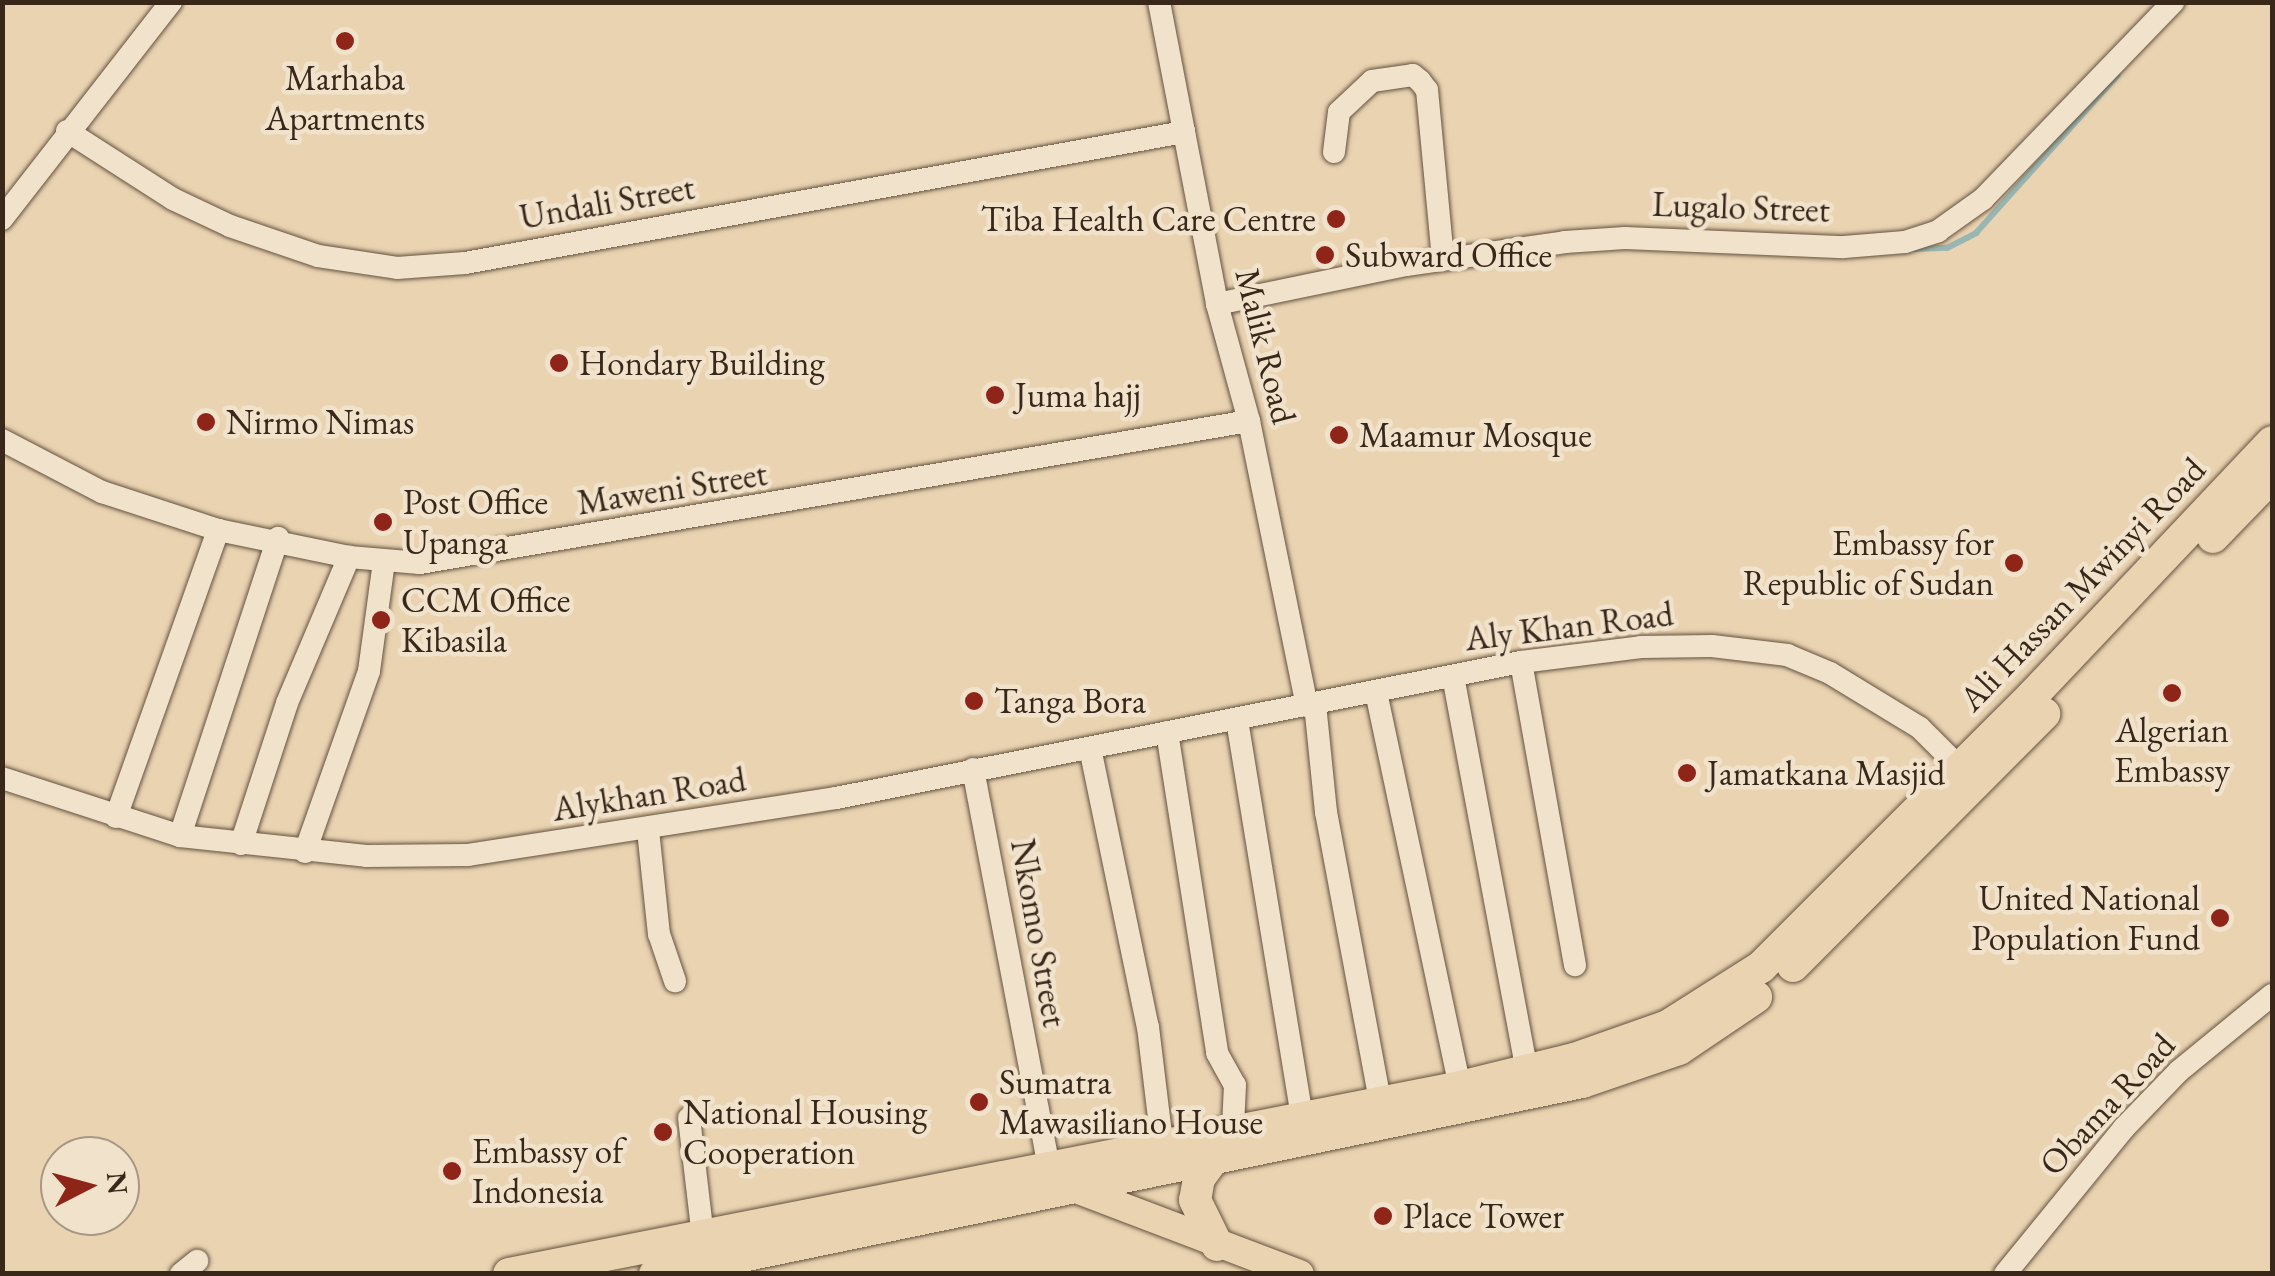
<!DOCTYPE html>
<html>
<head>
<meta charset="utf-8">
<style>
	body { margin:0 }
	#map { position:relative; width:2275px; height:1276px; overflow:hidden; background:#e9d3b1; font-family:"EB Garamond",serif }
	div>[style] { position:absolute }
	.stream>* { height:6px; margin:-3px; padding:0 3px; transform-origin:3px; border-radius:3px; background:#99b7b2 }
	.roads { filter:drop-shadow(0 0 2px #65523f) drop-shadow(0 0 2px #65523f) }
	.minor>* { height:22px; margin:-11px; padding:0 11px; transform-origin:11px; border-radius:11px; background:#f1e2cc }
	.major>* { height:28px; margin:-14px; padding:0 14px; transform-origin:14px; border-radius:14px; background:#e9d3b1 }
	.highway>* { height:32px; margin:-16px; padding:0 16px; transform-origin:16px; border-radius:16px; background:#e9d3b1 }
	.dots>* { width:28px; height:28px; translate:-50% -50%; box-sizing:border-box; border:5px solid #f1e2cc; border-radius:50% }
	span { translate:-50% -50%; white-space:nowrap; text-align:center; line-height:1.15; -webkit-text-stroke:9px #f1e2cc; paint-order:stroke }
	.poi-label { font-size:35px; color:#392719 }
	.right { translate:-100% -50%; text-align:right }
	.left { translate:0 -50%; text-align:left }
	.street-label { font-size:35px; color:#392719 }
	.frame { position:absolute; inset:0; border:5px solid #392719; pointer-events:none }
	.north { position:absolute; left:40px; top:1136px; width:100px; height:100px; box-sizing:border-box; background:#f1e2cc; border:2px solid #a79784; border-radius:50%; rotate:84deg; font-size:28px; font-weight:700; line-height:40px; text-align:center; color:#392719 }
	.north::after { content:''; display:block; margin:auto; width:35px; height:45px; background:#8f2418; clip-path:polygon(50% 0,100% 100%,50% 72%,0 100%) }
</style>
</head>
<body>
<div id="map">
	<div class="stream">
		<i style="left:1914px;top:249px;width:33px;rotate:-2deg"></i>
		<i style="left:1947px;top:248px;width:33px;rotate:-27deg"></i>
		<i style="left:1976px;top:233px;width:212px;rotate:-48.1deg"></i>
	</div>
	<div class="roads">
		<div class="minor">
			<i style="left:1159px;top:2px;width:308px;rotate:79.1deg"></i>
			<i style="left:1217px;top:304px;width:121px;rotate:74.7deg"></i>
			<i style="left:1249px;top:421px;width:291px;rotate:78.5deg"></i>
			<i style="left:67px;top:131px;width:126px;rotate:32.7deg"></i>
			<i style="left:173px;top:199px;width:63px;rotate:25.3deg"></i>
			<i style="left:230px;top:226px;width:93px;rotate:18.8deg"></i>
			<i style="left:318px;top:256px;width:80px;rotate:8.6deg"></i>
			<i style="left:397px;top:268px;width:68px;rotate:-4.2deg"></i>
			<i style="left:465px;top:263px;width:731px;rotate:-10.33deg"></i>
			<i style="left:1334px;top:152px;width:40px;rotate:-82.9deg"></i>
			<i style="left:1339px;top:112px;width:45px;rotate:-43.2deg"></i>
			<i style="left:1372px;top:81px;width:41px;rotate:-8.3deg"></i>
			<i style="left:1413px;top:75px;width:9px;rotate:41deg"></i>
			<i style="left:1420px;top:81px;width:11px;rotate:52deg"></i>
			<i style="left:1427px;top:90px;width:170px;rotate:84.6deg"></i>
			<i style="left:2px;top:219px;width:275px;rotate:-52.1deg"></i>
			<i style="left:1217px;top:304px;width:193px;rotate:-11.7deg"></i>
			<i style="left:1406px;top:265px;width:161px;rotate:-8.2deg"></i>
			<i style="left:1565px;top:242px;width:60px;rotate:-3.8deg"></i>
			<i style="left:1625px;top:238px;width:219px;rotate:2.4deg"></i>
			<i style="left:1844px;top:247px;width:61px;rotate:-4.7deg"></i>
			<i style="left:1905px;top:242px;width:35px;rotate:-18deg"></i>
			<i style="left:1938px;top:231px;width:55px;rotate:-35.4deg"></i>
			<i style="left:1983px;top:199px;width:274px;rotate:-46deg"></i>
			<i style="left:2px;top:440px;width:113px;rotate:27.5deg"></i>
			<i style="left:102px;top:492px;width:122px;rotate:18.1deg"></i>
			<i style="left:218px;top:530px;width:134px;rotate:11.6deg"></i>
			<i style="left:349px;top:557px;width:71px;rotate:4.8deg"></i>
			<i style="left:420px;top:563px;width:841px;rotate:-9.72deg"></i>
			<i style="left:1521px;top:662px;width:308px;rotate:79.9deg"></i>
			<i style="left:1453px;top:676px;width:402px;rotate:79.4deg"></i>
			<i style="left:1376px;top:692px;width:404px;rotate:78deg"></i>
			<i style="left:1315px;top:704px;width:109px;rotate:84.2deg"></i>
			<i style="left:1326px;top:812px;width:294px;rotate:79.4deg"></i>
			<i style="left:1237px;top:720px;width:401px;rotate:80.7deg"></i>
			<i style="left:1167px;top:732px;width:325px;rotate:81.1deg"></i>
			<i style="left:1217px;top:1053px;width:37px;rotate:61deg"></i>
			<i style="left:1235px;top:1085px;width:43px;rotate:92.7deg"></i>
			<i style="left:1090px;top:748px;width:285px;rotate:78.3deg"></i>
			<i style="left:1148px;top:1027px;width:116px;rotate:83.1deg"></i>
			<i style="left:973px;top:769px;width:406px;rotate:79.2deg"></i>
			<i style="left:2px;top:778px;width:187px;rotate:18deg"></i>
			<i style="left:180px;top:836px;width:187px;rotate:6.1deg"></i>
			<i style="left:366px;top:856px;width:102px;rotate:-0.6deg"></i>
			<i style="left:468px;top:855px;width:372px;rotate:-8.8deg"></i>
			<i style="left:836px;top:798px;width:698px;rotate:-11.23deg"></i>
			<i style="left:1521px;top:662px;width:121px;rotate:-7.1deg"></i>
			<i style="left:1641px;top:647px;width:71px;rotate:-0.8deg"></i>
			<i style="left:1712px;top:646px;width:76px;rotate:6.8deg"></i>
			<i style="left:1787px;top:655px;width:47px;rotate:22.7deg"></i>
			<i style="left:1830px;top:673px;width:105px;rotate:31.4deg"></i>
			<i style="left:1920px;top:728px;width:69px;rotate:45deg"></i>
			<i style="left:116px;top:817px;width:305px;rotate:-70.4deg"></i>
			<i style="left:648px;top:830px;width:105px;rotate:84deg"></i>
			<i style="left:659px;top:934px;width:50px;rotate:71.2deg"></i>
			<i style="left:180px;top:836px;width:314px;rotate:-71.8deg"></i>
			<i style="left:241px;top:844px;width:148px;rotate:-71.9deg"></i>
			<i style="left:287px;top:703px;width:159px;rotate:-67deg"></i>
			<i style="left:305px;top:852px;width:192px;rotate:-70.5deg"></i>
			<i style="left:369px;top:671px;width:111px;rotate:-82.2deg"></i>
			<i style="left:689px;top:1118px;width:120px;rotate:83.3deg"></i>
			<i style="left:181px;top:1274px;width:21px;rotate:-39deg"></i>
			<i style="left:2005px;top:1274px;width:188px;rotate:-50.8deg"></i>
			<i style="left:2124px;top:1128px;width:79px;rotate:-46deg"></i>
			<i style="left:2179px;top:1071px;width:120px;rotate:-39.3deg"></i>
		</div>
		<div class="major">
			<i style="left:1068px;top:1186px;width:248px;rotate:20.8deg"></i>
		</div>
		<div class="highway">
			<i style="left:2213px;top:537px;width:85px;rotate:-46deg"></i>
			<i style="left:1793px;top:966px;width:356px;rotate:-45.1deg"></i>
			<i style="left:1216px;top:1155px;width:29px;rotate:126deg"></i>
			<i style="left:1199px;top:1178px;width:22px;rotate:100deg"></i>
			<i style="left:1195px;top:1200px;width:50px;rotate:63.9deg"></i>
			<i style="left:509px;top:1274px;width:969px;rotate:-11.12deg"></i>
			<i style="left:1460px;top:1087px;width:117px;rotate:-13.8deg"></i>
			<i style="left:1574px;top:1059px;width:100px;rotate:-19.3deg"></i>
			<i style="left:1668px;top:1026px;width:110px;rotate:-32.4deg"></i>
			<i style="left:1761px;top:967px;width:385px;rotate:-45deg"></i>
			<i style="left:2033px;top:695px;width:348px;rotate:-46.6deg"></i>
			<i style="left:655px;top:1274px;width:947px;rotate:-11.7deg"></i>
			<i style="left:1582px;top:1082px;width:102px;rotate:-18.8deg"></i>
			<i style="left:1679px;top:1049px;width:93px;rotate:-34deg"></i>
		</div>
	</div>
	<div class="dots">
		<i style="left:345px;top:41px;background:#8f2418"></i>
		<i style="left:1336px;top:219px;background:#8f2418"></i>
		<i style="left:1325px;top:255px;background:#8f2418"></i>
		<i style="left:559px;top:363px;background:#8f2418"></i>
		<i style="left:995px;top:395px;background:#8f2418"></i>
		<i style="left:206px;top:422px;background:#8f2418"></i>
		<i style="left:1339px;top:435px;background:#8f2418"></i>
		<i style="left:383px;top:522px;background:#8f2418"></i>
		<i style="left:2014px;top:563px;background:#8f2418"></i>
		<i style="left:381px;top:620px;background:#8f2418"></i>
		<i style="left:2172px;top:693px;background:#8f2418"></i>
		<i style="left:974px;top:701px;background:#8f2418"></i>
		<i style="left:1687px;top:773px;background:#8f2418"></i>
		<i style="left:2220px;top:918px;background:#8f2418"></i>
		<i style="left:979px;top:1102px;background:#8f2418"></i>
		<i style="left:663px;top:1132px;background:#8f2418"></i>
		<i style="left:452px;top:1171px;background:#8f2418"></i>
		<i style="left:1383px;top:1216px;background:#8f2418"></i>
	</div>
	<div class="poi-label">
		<span style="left:345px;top:98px">Marhaba<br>Apartments</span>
		<span class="right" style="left:1316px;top:219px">Tiba Health Care Centre</span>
		<span class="left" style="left:1345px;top:255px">Subward Office</span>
		<span class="left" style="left:579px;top:363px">Hondary Building</span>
		<span class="left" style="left:1015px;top:395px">Juma hajj</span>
		<span class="left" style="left:226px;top:422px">Nirmo Nimas</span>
		<span class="left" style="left:1359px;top:435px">Maamur Mosque</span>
		<span class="left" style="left:403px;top:522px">Post Office<br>Upanga</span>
		<span class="right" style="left:1994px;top:563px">Embassy for<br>Republic of Sudan</span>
		<span class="left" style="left:401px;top:620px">CCM Office<br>Kibasila</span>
		<span class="left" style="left:994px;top:701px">Tanga Bora</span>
		<span style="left:2172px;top:750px">Algerian<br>Embassy</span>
		<span class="left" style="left:1707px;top:773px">Jamatkana Masjid</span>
		<span class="right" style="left:2200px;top:918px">United National<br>Population Fund</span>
		<span class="left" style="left:999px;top:1102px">Sumatra<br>Mawasiliano House</span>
		<span class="left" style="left:683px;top:1132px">National Housing<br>Cooperation</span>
		<span class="left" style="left:472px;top:1171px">Embassy of<br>Indonesia</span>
		<span class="left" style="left:1403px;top:1216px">Place Tower</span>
	</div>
	<div class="street-label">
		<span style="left:607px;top:202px;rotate:-10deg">Undali Street</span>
		<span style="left:1741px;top:207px;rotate:2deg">Lugalo Street</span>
		<span style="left:1266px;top:346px;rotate:76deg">Malik Road</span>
		<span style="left:672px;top:488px;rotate:-9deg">Maweni Street</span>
		<span style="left:2082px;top:584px;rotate:-46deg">Ali Hassan Mwinyi Road</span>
		<span style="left:1569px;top:626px;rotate:-7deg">Aly Khan Road</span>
		<span style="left:649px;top:794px;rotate:-9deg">Alykhan Road</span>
		<span style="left:1039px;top:933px;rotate:80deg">Nkomo Street</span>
		<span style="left:2107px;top:1104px;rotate:-47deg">Obama Road</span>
	</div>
	<div class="frame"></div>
	<div class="north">N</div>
</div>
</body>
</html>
